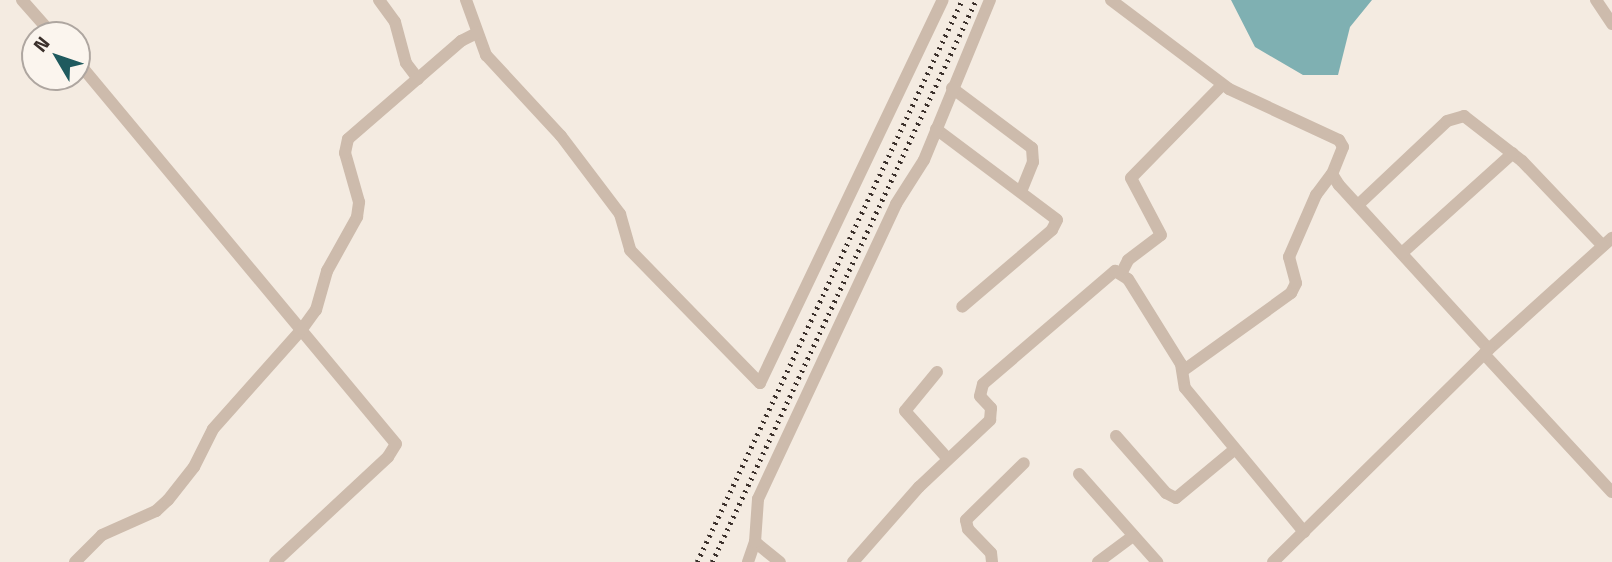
<!DOCTYPE html>
<html>
<head>
<meta charset="utf-8">
<style>
	body { margin:0 }
	#map { position:relative; width:1612px; height:562px; overflow:hidden; background:#f4ebe1; font-family:"Titillium Web",sans-serif }
	div>[style] { position:absolute }
	.water>* { inset:0; background:#7fb0b2 }
	.street>* { height:12px; margin:-6px; padding:0 6px; transform-origin:6px; border-radius:6px; background:#cdbbac }
	.rail>* { height:4.5px; margin-top:-2.25px; transform-origin:0; background:repeating-linear-gradient(90deg,#3b302b 0 2px,transparent 0 7px) }
	span { translate:-50% -50%; white-space:nowrap; text-align:center; line-height:1.15; -webkit-text-stroke:5px #fbf5ee; paint-order:stroke }
	.north { position:absolute; left:21px; top:21px; width:70px; height:70px; box-sizing:border-box; background:#fbf5ee; border:2px solid #aea6a0; border-radius:50%; rotate:309deg; font-size:19px; font-weight:700; line-height:28px; text-align:center; color:#3b302b }
	.north::after { content:''; display:block; margin:auto; width:24px; height:32px; background:#1f5a5e; clip-path:polygon(50% 0,100% 100%,50% 72%,0 100%) }
</style>
</head>
<body>
<div id="map">
	<div class="water">
		<i style="clip-path:polygon(1231px 0,1372px 0,1350px 27px,1338px 75px,1303px 75px,1255px 47px)"></i>
	</div>
	<div class="street">
		<i style="left:22px;top:0;width:47px;rotate:48.5deg"></i>
		<i style="left:379px;top:0;width:27px;rotate:54deg"></i>
		<i style="left:395px;top:22px;width:42px;rotate:75deg"></i>
		<i style="left:406px;top:63px;width:20px;rotate:53deg"></i>
		<i style="left:466px;top:0;width:59px;rotate:70deg"></i>
		<i style="left:486px;top:55px;width:110px;rotate:47.2deg"></i>
		<i style="left:561px;top:136px;width:98px;rotate:52.9deg"></i>
		<i style="left:620px;top:214px;width:37px;rotate:74deg"></i>
		<i style="left:630px;top:250px;width:186px;rotate:45.7deg"></i>
		<i style="left:760px;top:383px;width:424px;rotate:-64.5deg"></i>
		<i style="left:1111px;top:0;width:148px;rotate:37deg"></i>
		<i style="left:1229px;top:89px;width:121px;rotate:24.9deg"></i>
		<i style="left:1339px;top:140px;width:8px;rotate:60deg"></i>
		<i style="left:1343px;top:147px;width:29px;rotate:112deg"></i>
		<i style="left:1332px;top:174px;width:13px;rotate:58deg"></i>
		<i style="left:1339px;top:185px;width:222px;rotate:47.6deg"></i>
		<i style="left:1489px;top:349px;width:166px;rotate:-42.1deg"></i>
		<i style="left:1596px;top:0;width:29px;rotate:56deg"></i>
		<i style="left:77px;top:61px;width:498px;rotate:50.2deg"></i>
		<i style="left:396px;top:444px;width:15px;rotate:122deg"></i>
		<i style="left:388px;top:457px;width:154px;rotate:137.1deg"></i>
		<i style="left:952px;top:88px;width:100px;rotate:36.9deg"></i>
		<i style="left:1032px;top:148px;width:14px;rotate:86deg"></i>
		<i style="left:1033px;top:162px;width:31px;rotate:112deg"></i>
		<i style="left:936px;top:129px;width:151px;rotate:36.9deg"></i>
		<i style="left:1057px;top:220px;width:11px;rotate:117deg"></i>
		<i style="left:1052px;top:230px;width:118px;rotate:139.5deg"></i>
		<i style="left:1358px;top:205px;width:122px;rotate:-43.3deg"></i>
		<i style="left:1447px;top:121px;width:18px;rotate:-16deg"></i>
		<i style="left:1464px;top:116px;width:73px;rotate:37.8deg"></i>
		<i style="left:1522px;top:161px;width:117px;rotate:46.4deg"></i>
		<i style="left:1402px;top:253px;width:149px;rotate:-42deg"></i>
		<i style="left:1122px;top:272px;width:13px;rotate:-63deg"></i>
		<i style="left:1128px;top:260px;width:41px;rotate:-37.1deg"></i>
		<i style="left:1161px;top:235px;width:64px;rotate:-117.8deg"></i>
		<i style="left:1131px;top:178px;width:130px;rotate:-45.6deg"></i>
		<i style="left:1484px;top:354px;width:188px;rotate:47.2deg"></i>
		<i style="left:1184px;top:370px;width:132px;rotate:-35.7deg"></i>
		<i style="left:1291px;top:293px;width:11px;rotate:-63deg"></i>
		<i style="left:1296px;top:283px;width:27px;rotate:-105deg"></i>
		<i style="left:1289px;top:257px;width:68px;rotate:-66.5deg"></i>
		<i style="left:1316px;top:195px;width:26px;rotate:-53deg"></i>
		<i style="left:937px;top:372px;width:50px;rotate:129.4deg"></i>
		<i style="left:905px;top:411px;width:64px;rotate:48.1deg"></i>
		<i style="left:1116px;top:436px;width:76px;rotate:48.7deg"></i>
		<i style="left:1166px;top:493px;width:11px;rotate:27deg"></i>
		<i style="left:1176px;top:498px;width:75px;rotate:-39.6deg"></i>
		<i style="left:1079px;top:474px;width:118px;rotate:48.4deg"></i>
		<i style="left:755px;top:542px;width:32px;rotate:39deg"></i>
		<i style="left:75px;top:562px;width:38px;rotate:-45deg"></i>
		<i style="left:102px;top:535px;width:59px;rotate:-24deg"></i>
		<i style="left:156px;top:511px;width:16px;rotate:-43deg"></i>
		<i style="left:168px;top:500px;width:42px;rotate:-51.8deg"></i>
		<i style="left:194px;top:467px;width:42px;rotate:-63.4deg"></i>
		<i style="left:213px;top:429px;width:134px;rotate:-48.3deg"></i>
		<i style="left:302px;top:329px;width:24px;rotate:-54deg"></i>
		<i style="left:316px;top:310px;width:41px;rotate:-74.2deg"></i>
		<i style="left:327px;top:271px;width:62px;rotate:-60.9deg"></i>
		<i style="left:357px;top:217px;width:15px;rotate:-82deg"></i>
		<i style="left:359px;top:202px;width:51px;rotate:-105.9deg"></i>
		<i style="left:345px;top:153px;width:14px;rotate:-78deg"></i>
		<i style="left:348px;top:139px;width:150px;rotate:-40.9deg"></i>
		<i style="left:461px;top:41px;width:18px;rotate:-27deg"></i>
		<i style="left:748px;top:562px;width:21px;rotate:-71deg"></i>
		<i style="left:755px;top:542px;width:43px;rotate:-86deg"></i>
		<i style="left:758px;top:499px;width:326px;rotate:-64.9deg"></i>
		<i style="left:896px;top:204px;width:52px;rotate:-57.5deg"></i>
		<i style="left:924px;top:160px;width:173px;rotate:-67.6deg"></i>
		<i style="left:853px;top:562px;width:100px;rotate:-48.7deg"></i>
		<i style="left:919px;top:487px;width:98px;rotate:-43.3deg"></i>
		<i style="left:990px;top:420px;width:12px;rotate:-85deg"></i>
		<i style="left:991px;top:408px;width:16px;rotate:-133deg"></i>
		<i style="left:980px;top:396px;width:12px;rotate:-76deg"></i>
		<i style="left:983px;top:384px;width:174px;rotate:-40.6deg"></i>
		<i style="left:1115px;top:271px;width:15px;rotate:32deg"></i>
		<i style="left:1128px;top:279px;width:100px;rotate:58.1deg"></i>
		<i style="left:1181px;top:364px;width:24px;rotate:81deg"></i>
		<i style="left:1185px;top:388px;width:187px;rotate:50.4deg"></i>
		<i style="left:992px;top:562px;width:9px;rotate:-96deg"></i>
		<i style="left:991px;top:553px;width:33px;rotate:-134deg"></i>
		<i style="left:968px;top:529px;width:9px;rotate:-103deg"></i>
		<i style="left:966px;top:520px;width:81px;rotate:-44.5deg"></i>
		<i style="left:1098px;top:562px;width:44px;rotate:-36.6deg"></i>
		<i style="left:1273px;top:562px;width:303px;rotate:-44.6deg"></i>
	</div>
	<div class="rail">
		<i style="left:697px;top:562px;width:621px;rotate:-64.75deg"></i>
		<i style="left:712px;top:562px;width:621px;rotate:-64.84deg"></i>
	</div>
	<div class="north">N</div>
</div>
</body>
</html>
